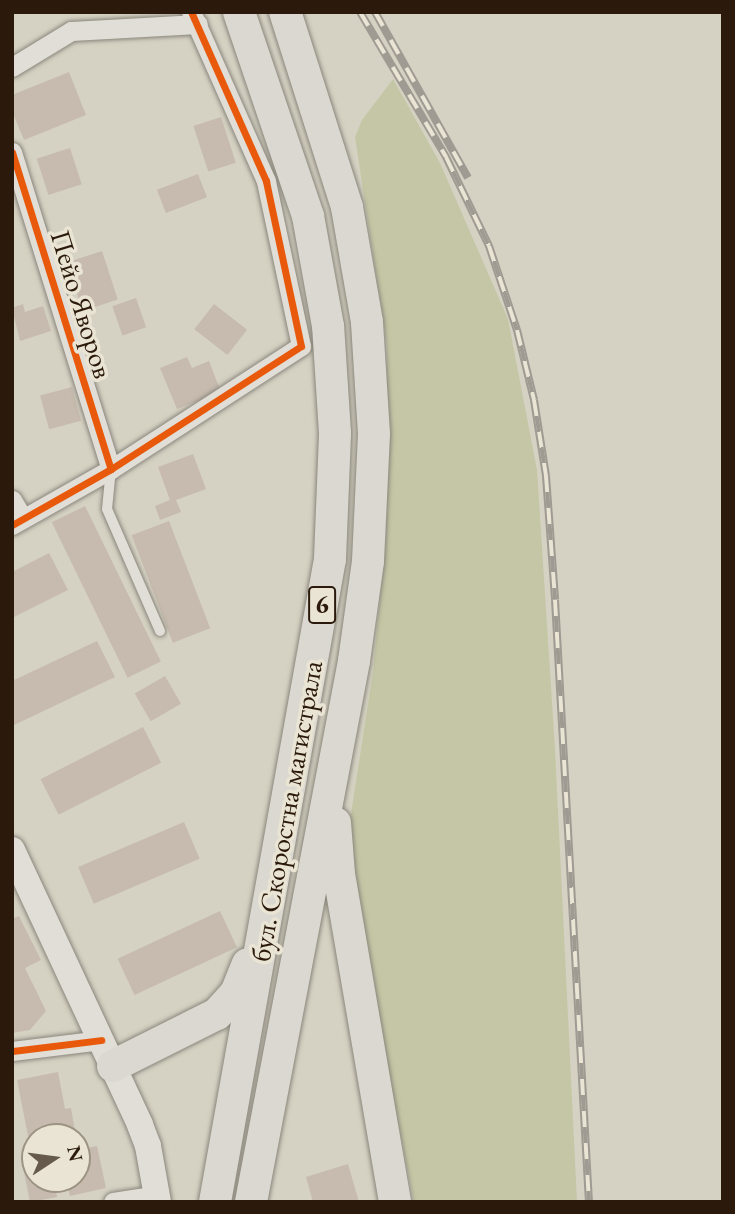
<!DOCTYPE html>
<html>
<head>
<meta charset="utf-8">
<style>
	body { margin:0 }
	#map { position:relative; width:735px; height:1214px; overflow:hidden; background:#d5d2c3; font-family:"EB Garamond",serif }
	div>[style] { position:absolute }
	.green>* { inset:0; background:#c4c6a5 }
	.building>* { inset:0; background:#c7bbaf; transform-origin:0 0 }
	.roads { filter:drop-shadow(0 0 2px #8b867c) drop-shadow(0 0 2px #8b867c) }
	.service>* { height:10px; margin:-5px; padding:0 5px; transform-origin:5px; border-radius:5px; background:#e0ded7 }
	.minor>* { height:19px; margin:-9.5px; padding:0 9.5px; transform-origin:9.5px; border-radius:9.5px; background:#e0ded7 }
	.secondary>* { height:26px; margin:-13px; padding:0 13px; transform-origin:13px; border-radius:13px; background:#e0ded7 }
	.trunk>* { height:32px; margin:-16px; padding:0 16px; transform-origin:16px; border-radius:16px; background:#dad8d0 }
	.rail>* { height:8px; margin-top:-4px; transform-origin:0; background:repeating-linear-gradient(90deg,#e9e4d3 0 16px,#9f9b93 0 32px); box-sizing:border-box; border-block:2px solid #9f9b93 }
	.cycleway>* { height:7px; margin:-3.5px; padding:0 3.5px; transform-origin:3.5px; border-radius:3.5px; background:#e8590c }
	span { translate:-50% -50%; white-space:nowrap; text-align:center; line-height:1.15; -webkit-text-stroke:7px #e9e4d3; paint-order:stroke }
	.shield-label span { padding:2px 5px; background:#e9e4d3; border:2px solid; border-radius:5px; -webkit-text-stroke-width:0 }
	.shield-label { font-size:26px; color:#2b1a0c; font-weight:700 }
	.street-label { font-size:28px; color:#2b1a0c }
	.frame { position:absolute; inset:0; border:14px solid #2b1a0c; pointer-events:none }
	.north { position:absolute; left:21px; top:1123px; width:70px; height:70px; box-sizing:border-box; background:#e9e4d3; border:2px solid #9d9383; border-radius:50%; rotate:77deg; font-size:19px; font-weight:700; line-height:28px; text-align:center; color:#2b1a0c }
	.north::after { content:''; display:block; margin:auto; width:24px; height:32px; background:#665a4c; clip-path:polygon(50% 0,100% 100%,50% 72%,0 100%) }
</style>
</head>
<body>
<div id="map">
	<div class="green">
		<i style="clip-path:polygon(393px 79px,440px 163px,508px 319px,537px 470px,555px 749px,577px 1202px,414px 1202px,352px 888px,348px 833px,373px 672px,386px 532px,387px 346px,355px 137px,362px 120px)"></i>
	</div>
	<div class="building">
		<i style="clip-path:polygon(69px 72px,86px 115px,24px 140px,12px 111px,12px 95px)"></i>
		<i style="left:221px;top:117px;width:48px;height:29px;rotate:72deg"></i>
		<i style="left:70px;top:148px;width:38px;height:35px;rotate:72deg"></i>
		<i style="left:198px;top:174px;width:25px;height:44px;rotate:69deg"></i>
		<i style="left:102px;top:251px;width:51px;height:37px;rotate:72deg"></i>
		<i style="left:136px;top:298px;width:31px;height:25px;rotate:71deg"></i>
		<i style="clip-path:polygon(23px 304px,25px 312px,43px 306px,51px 331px,20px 341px,12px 308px)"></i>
		<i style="left:214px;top:304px;width:42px;height:32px;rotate:38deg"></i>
		<i style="clip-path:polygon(187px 357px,192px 368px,209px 361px,221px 392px,177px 409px,160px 368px)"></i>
		<i style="left:72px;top:387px;width:35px;height:33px;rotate:75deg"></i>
		<i style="clip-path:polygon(193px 454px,206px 489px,176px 500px,181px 512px,160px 520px,155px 506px,170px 500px,158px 467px)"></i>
		<i style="left:85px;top:506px;width:173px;height:37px;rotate:64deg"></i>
		<i style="left:169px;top:521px;width:115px;height:40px;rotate:69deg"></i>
		<i style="clip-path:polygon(49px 553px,68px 590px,12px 618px,12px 572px)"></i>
		<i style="clip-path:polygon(97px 641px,115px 677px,12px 726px,12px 681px)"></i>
		<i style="left:165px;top:676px;width:32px;height:35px;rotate:60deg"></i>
		<i style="left:143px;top:727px;width:40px;height:115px;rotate:63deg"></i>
		<i style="left:184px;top:822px;width:40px;height:115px;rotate:67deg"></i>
		<i style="left:220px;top:911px;width:40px;height:113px;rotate:65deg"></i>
		<i style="clip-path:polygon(19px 916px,41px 960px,25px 968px,46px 1011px,30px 1030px,12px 1033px,12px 919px)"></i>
		<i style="clip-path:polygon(58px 1072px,65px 1109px,71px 1108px,76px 1137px,35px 1137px,35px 1145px,30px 1146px,17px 1080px)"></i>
		<i style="clip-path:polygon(97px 1146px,106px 1188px,70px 1196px,66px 1179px,77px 1179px,77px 1150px)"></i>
		<i style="clip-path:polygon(348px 1164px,359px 1202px,313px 1202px,306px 1177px)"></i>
		<i style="clip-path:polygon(35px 1169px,35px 1179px,54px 1179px,57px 1197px,30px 1202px,24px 1172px)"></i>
	</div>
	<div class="roads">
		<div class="service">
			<i style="left:111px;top:469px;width:40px;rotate:95.7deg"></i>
			<i style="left:107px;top:509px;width:133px;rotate:66.5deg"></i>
		</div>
		<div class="minor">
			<i style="left:12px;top:67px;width:69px;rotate:-31.4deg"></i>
			<i style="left:71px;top:31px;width:127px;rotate:-3.2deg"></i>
			<i style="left:12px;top:152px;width:332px;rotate:72.7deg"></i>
			<i style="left:12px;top:500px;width:21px;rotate:59deg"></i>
			<i style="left:12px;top:525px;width:114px;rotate:-29.5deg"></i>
			<i style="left:111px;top:469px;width:226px;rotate:-32.9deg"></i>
			<i style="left:301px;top:346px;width:169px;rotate:-102deg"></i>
			<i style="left:266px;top:181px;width:185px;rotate:-113.9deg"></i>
			<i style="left:12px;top:1051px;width:90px;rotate:-7deg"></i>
			<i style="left:113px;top:1202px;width:46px;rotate:-8.8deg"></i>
		</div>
		<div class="secondary">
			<i style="left:12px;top:850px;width:303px;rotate:65deg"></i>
			<i style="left:140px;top:1125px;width:22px;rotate:69deg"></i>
			<i style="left:148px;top:1146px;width:57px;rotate:79.9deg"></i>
		</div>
		<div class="trunk">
			<i style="left:335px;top:823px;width:51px;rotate:85.5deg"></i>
			<i style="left:339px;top:874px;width:333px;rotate:80.3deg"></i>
			<i style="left:113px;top:1066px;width:116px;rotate:-26.6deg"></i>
			<i style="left:217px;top:1014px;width:28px;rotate:-48deg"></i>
			<i style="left:236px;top:993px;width:31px;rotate:-68deg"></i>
			<i style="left:215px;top:1202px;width:653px;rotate:-79.86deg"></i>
			<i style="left:330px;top:559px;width:126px;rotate:-87.7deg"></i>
			<i style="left:335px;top:433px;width:107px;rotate:-93.7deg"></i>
			<i style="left:328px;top:326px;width:112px;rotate:-100.3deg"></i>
			<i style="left:308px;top:216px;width:215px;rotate:-108.7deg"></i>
			<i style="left:251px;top:1202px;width:551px;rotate:-79.22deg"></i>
			<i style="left:354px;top:661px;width:101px;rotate:-82deg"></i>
			<i style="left:368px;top:561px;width:127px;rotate:-87.3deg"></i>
			<i style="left:374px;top:434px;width:112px;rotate:-93.6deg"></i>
			<i style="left:367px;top:322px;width:117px;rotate:-99.9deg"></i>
			<i style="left:347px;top:207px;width:205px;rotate:-107.6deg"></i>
		</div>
	</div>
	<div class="rail">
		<i style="left:360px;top:12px;width:169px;rotate:59.3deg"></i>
		<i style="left:446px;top:157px;width:99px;rotate:64.2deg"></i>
		<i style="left:489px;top:246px;width:89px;rotate:71.6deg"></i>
		<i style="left:517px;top:330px;width:72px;rotate:76.3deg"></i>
		<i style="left:534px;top:400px;width:77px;rotate:81deg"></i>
		<i style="left:546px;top:476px;width:124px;rotate:85.8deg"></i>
		<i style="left:555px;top:600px;width:603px;rotate:86.77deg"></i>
		<i style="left:375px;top:12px;width:190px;rotate:60.7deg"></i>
	</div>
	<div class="cycleway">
		<i style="left:12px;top:152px;width:332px;rotate:72.7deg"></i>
		<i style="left:12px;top:525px;width:114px;rotate:-29.5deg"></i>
		<i style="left:111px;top:469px;width:226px;rotate:-32.9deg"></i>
		<i style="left:301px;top:346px;width:169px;rotate:-102deg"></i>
		<i style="left:266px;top:181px;width:185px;rotate:-113.9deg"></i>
		<i style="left:12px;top:1051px;width:90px;rotate:-7deg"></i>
	</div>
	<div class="shield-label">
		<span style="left:322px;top:605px">6</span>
	</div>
	<div class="street-label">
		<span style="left:82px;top:304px;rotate:73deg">Пейо Яворов</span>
		<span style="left:286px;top:811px;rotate:-80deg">бул. Скоростна магистрала</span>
	</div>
	<div class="frame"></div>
	<div class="north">N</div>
</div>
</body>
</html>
